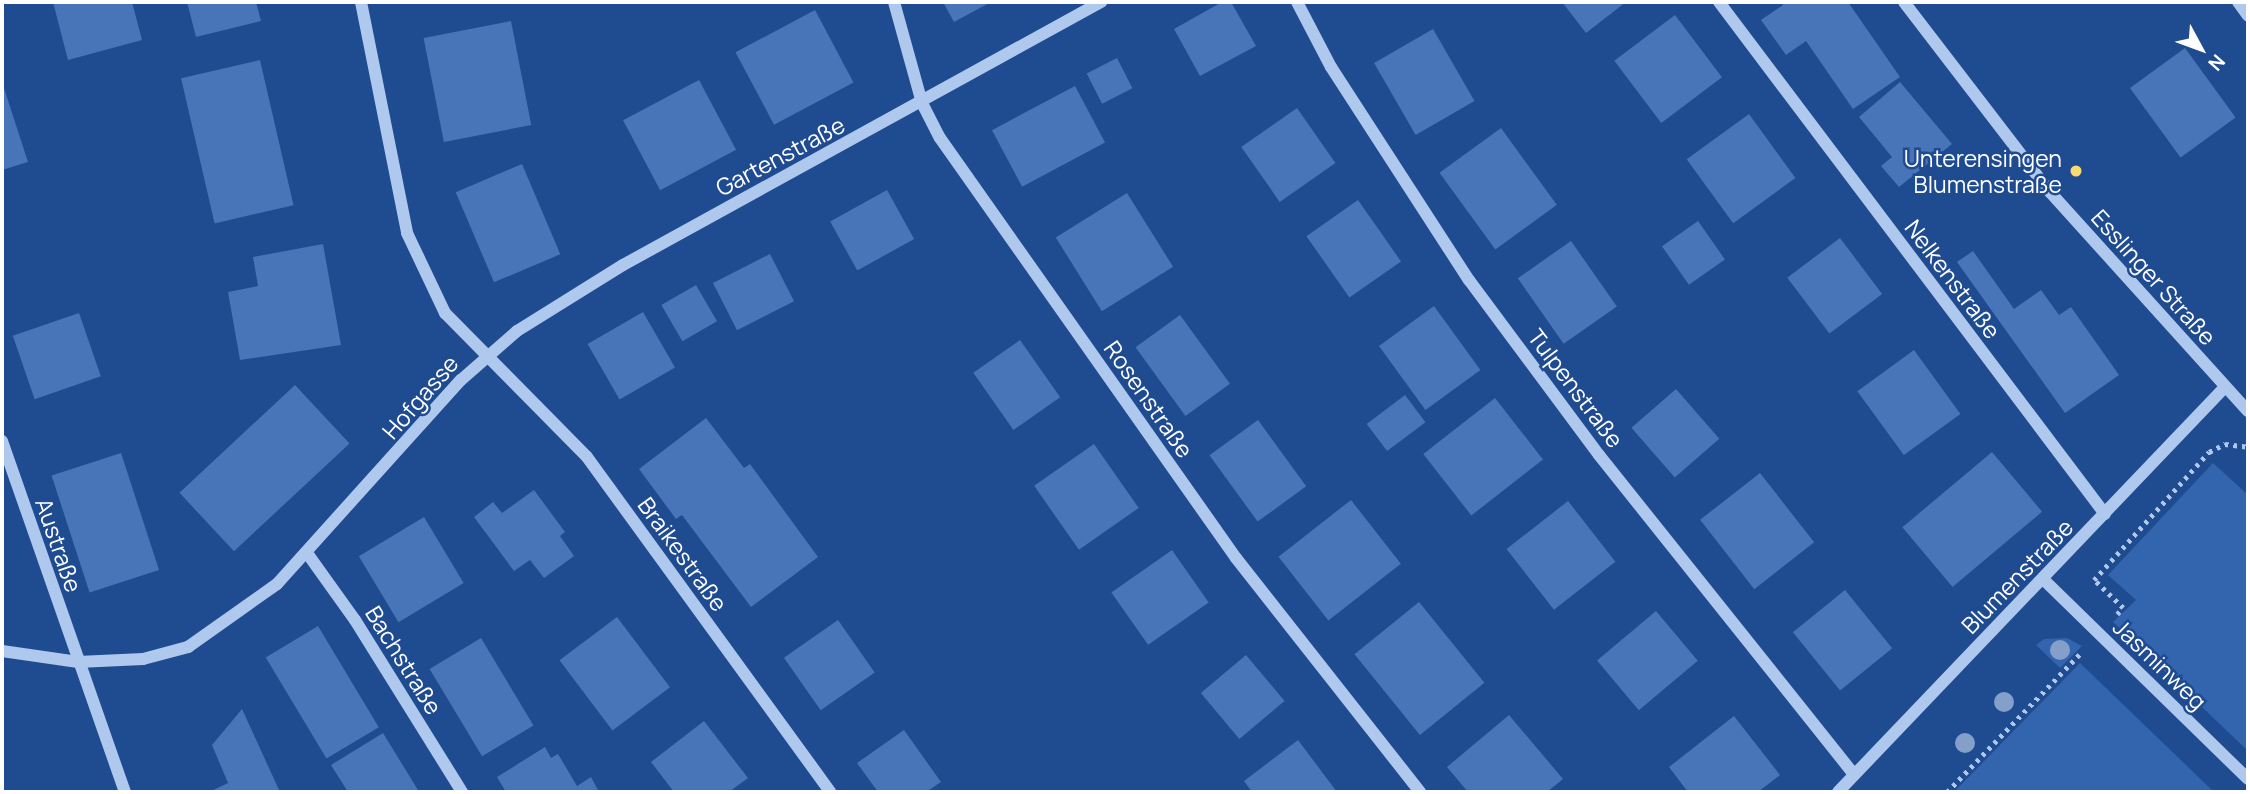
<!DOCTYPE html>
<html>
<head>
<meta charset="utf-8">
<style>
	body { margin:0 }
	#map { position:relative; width:2250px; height:794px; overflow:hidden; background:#1f4b91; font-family:Manrope,sans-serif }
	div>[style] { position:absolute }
	.green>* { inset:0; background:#3364ae }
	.building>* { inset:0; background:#4874b8; transform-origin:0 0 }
	.path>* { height:4.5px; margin-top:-2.25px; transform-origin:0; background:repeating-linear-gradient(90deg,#afc8ed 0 3.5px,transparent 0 8.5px) }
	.minor>* { height:12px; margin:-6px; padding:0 6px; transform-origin:6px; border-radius:6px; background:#afc8ed }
	.trees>* { width:20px; height:20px; margin:-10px; border-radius:50%; background:#839fca }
	.dots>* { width:19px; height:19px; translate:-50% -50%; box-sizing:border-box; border:4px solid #1f4b91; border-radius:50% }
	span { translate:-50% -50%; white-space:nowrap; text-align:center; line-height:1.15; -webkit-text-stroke:5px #1f4b91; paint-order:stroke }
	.street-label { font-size:23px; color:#fff }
	.poi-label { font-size:23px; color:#fff }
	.right { translate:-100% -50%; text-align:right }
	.frame { position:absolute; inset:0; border:4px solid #fff; pointer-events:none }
	.north { position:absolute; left:2166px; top:14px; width:70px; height:70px; -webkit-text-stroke:5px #1f4b91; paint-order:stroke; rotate:131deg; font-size:19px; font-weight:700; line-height:28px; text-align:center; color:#fff }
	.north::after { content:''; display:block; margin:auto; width:24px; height:32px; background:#fff; clip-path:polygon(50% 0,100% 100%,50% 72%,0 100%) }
</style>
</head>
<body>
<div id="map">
	<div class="green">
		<i style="clip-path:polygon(2213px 463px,2248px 495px,2248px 751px,2113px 622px,2136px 600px,2108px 575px)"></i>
		<i style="clip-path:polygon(2067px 638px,2082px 646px,2060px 668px,2036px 645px,2044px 639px)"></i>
		<i style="clip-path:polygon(2080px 663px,2214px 792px,1954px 792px)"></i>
	</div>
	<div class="building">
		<i style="clip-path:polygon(53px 2px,132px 2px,142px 40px,68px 60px)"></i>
		<i style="clip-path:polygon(187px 2px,256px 2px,261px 21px,196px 37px)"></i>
		<i style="clip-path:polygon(943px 2px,991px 2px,954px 22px)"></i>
		<i style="clip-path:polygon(1222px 2px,1231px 2px,1256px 46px,1200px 76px,1174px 29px)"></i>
		<i style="clip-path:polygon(1562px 2px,1626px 2px,1586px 33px)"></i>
		<i style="clip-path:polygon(1781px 2px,1848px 2px,1900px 77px,1853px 109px,1806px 41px,1786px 55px,1761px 20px,1783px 5px)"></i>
		<i style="left:815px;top:10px;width:82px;height:90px;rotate:62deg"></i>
		<i style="left:1675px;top:15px;width:78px;height:76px;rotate:53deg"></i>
		<i style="left:511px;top:21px;width:106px;height:89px;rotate:79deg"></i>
		<i style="left:1433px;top:29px;width:83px;height:68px;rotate:60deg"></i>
		<i style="left:2185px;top:48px;width:86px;height:68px;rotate:54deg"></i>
		<i style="left:1117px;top:58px;width:34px;height:34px;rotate:63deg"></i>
		<i style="left:260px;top:60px;width:149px;height:81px;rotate:77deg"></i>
		<i style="left:699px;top:80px;width:79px;height:86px;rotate:62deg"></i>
		<i style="clip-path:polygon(2px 82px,28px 162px,2px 170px)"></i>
		<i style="clip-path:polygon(1900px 82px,1952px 144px,1899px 187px,1881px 166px,1892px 157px,1859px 117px)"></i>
		<i style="left:1075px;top:86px;width:64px;height:94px;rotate:62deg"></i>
		<i style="left:1297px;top:108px;width:67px;height:68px;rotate:55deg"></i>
		<i style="left:1749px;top:114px;width:79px;height:77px;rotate:54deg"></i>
		<i style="left:1501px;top:128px;width:95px;height:76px;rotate:54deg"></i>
		<i style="left:522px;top:164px;width:98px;height:72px;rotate:67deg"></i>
		<i style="left:887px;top:190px;width:56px;height:65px;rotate:61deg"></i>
		<i style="left:1127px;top:193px;width:87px;height:84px;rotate:58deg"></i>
		<i style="left:1358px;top:200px;width:75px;height:63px;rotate:55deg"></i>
		<i style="left:1698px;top:221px;width:47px;height:44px;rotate:55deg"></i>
		<i style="left:1840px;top:238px;width:70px;height:66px;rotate:53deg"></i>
		<i style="left:1571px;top:241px;width:80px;height:65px;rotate:55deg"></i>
		<i style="clip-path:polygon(323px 244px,341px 345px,240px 360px,228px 292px,258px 286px,253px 257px)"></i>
		<i style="clip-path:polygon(1973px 251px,2014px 309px,2041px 290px,2059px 315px,2071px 307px,2119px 375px,2065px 413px,1957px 262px)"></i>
		<i style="left:770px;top:254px;width:53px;height:64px;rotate:63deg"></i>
		<i style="left:696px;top:285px;width:42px;height:40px;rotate:60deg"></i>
		<i style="left:1434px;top:306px;width:79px;height:68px;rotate:54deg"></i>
		<i style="left:643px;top:312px;width:64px;height:64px;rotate:60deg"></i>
		<i style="left:79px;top:313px;width:67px;height:70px;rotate:71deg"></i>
		<i style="left:1180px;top:315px;width:85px;height:55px;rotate:54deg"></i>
		<i style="left:1020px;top:340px;width:70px;height:57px;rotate:55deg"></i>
		<i style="left:1914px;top:350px;width:79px;height:70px;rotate:54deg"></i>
		<i style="left:295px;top:385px;width:80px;height:158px;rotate:47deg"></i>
		<i style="left:1676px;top:389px;width:66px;height:59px;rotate:49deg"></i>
		<i style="left:1405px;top:395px;width:34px;height:48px;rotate:53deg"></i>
		<i style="left:1495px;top:398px;width:78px;height:91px;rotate:52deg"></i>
		<i style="clip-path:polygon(706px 418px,744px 468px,750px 464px,818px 557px,751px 607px,682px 515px,676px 519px,639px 469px)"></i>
		<i style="left:1258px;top:420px;width:82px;height:60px;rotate:54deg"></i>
		<i style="left:1094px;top:444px;width:78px;height:73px;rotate:55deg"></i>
		<i style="left:1992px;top:452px;width:78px;height:117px;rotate:50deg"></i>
		<i style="left:121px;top:453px;width:123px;height:73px;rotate:72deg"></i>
		<i style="left:1760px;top:473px;width:88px;height:76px;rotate:52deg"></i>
		<i style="clip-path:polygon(534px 490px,565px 532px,560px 536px,574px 556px,544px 578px,530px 560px,514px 571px,474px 517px,493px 502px,502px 513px)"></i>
		<i style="left:1351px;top:500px;width:81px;height:92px;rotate:52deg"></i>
		<i style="left:1568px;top:501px;width:77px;height:78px;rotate:52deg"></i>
		<i style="left:424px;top:517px;width:77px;height:76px;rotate:59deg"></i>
		<i style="left:1172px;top:550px;width:64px;height:74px;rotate:55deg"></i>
		<i style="left:1845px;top:590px;width:75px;height:67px;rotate:51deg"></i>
		<i style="left:1419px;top:602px;width:104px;height:83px;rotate:51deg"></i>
		<i style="left:1656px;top:611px;width:65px;height:77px;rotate:50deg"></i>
		<i style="left:617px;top:617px;width:88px;height:72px;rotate:53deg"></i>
		<i style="left:838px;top:620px;width:64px;height:66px;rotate:55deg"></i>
		<i style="left:318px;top:626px;width:118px;height:61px;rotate:59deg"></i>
		<i style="left:481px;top:638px;width:102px;height:60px;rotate:59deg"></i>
		<i style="left:1246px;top:655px;width:60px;height:59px;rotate:50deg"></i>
		<i style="clip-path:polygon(242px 709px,280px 792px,209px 792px,228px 783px,212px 745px)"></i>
		<i style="clip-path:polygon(1509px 715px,1563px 779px,1547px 792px,1468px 792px,1447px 767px)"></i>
		<i style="clip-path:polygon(1734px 716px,1780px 775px,1758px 792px,1688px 792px,1669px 767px)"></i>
		<i style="clip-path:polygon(704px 721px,748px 778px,729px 792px,674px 792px,651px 762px)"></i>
		<i style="clip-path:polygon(904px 730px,941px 782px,926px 792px,878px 792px,857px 763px)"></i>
		<i style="clip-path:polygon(383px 733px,418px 790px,420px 792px,348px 792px,331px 765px)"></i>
		<i style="clip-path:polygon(1298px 740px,1337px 792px,1252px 792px,1244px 781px)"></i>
		<i style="clip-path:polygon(545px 747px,551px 758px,558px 754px,577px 786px,591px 777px,599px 792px,506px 792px,497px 777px)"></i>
	</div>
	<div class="path">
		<i style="left:2117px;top:614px;width:8px;rotate:-45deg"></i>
		<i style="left:2123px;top:608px;width:40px;rotate:-136deg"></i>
		<i style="left:2094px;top:580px;width:172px;rotate:-48.1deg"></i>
		<i style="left:2209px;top:452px;width:18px;rotate:-27deg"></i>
		<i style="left:2225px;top:444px;width:23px;rotate:7deg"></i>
		<i style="left:1947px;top:792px;width:192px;rotate:-46.1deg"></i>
	</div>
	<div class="minor">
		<i style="left:361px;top:2px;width:236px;rotate:78.7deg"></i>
		<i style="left:407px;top:233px;width:89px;rotate:64.6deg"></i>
		<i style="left:445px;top:313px;width:202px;rotate:45.4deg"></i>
		<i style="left:587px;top:457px;width:414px;rotate:54deg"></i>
		<i style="left:894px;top:2px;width:105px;rotate:74.5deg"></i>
		<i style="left:922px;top:103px;width:39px;rotate:63deg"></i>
		<i style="left:940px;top:138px;width:514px;rotate:54.83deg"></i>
		<i style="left:1236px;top:558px;width:298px;rotate:51.8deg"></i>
		<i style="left:1297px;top:2px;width:73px;rotate:62.4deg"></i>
		<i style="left:1331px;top:67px;width:254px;rotate:57.1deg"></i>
		<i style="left:1469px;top:280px;width:218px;rotate:53.4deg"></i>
		<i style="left:1599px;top:455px;width:409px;rotate:51.4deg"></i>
		<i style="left:1719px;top:2px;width:641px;rotate:52.99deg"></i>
		<i style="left:1904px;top:2px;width:240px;rotate:52.5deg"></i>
		<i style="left:2050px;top:192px;width:295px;rotate:47.9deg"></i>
		<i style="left:2238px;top:2px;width:17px;rotate:54deg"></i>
		<i style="left:2px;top:441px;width:372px;rotate:70.7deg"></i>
		<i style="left:307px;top:553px;width:82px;rotate:54.4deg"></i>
		<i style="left:355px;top:620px;width:203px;rotate:58.1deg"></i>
		<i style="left:2043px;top:579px;width:286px;rotate:44.3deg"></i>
		<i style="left:2px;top:651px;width:77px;rotate:8.2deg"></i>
		<i style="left:78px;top:662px;width:65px;rotate:-2.6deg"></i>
		<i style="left:143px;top:659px;width:47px;rotate:-14.9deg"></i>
		<i style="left:188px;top:647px;width:109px;rotate:-35.3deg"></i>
		<i style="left:277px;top:584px;width:275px;rotate:-48deg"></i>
		<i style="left:461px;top:380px;width:74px;rotate:-41.2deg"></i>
		<i style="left:517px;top:331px;width:125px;rotate:-31.9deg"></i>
		<i style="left:623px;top:265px;width:546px;rotate:-28.82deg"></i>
		<i style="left:1838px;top:792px;width:560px;rotate:-46.3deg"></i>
	</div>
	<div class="trees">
		<i style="left:2060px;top:650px"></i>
		<i style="left:2004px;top:702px"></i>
		<i style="left:1965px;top:743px"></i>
	</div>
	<div class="dots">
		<i style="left:2076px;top:171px;background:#fbda70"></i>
	</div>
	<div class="street-label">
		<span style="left:780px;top:156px;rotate:-28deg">Gartenstraße</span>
		<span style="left:2154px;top:277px;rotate:48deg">Esslinger Straße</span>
		<span style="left:1953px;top:279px;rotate:53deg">Nelkenstraße</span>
		<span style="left:1576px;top:388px;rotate:53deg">Tulpenstraße</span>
		<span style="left:420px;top:397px;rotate:-49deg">Hofgasse</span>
		<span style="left:1149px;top:399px;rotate:55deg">Rosenstraße</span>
		<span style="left:59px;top:545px;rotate:71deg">Austraße</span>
		<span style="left:683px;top:554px;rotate:54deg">Braikestraße</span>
		<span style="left:2017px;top:576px;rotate:-46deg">Blumenstraße</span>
		<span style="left:404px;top:660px;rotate:58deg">Bachstraße</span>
		<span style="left:2160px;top:664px;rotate:44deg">Jasminweg</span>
	</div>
	<div class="poi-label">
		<span class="right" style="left:2062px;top:171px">Unterensingen<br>Blumenstraße</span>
	</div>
	<div class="frame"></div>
	<div class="north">N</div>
</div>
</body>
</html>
